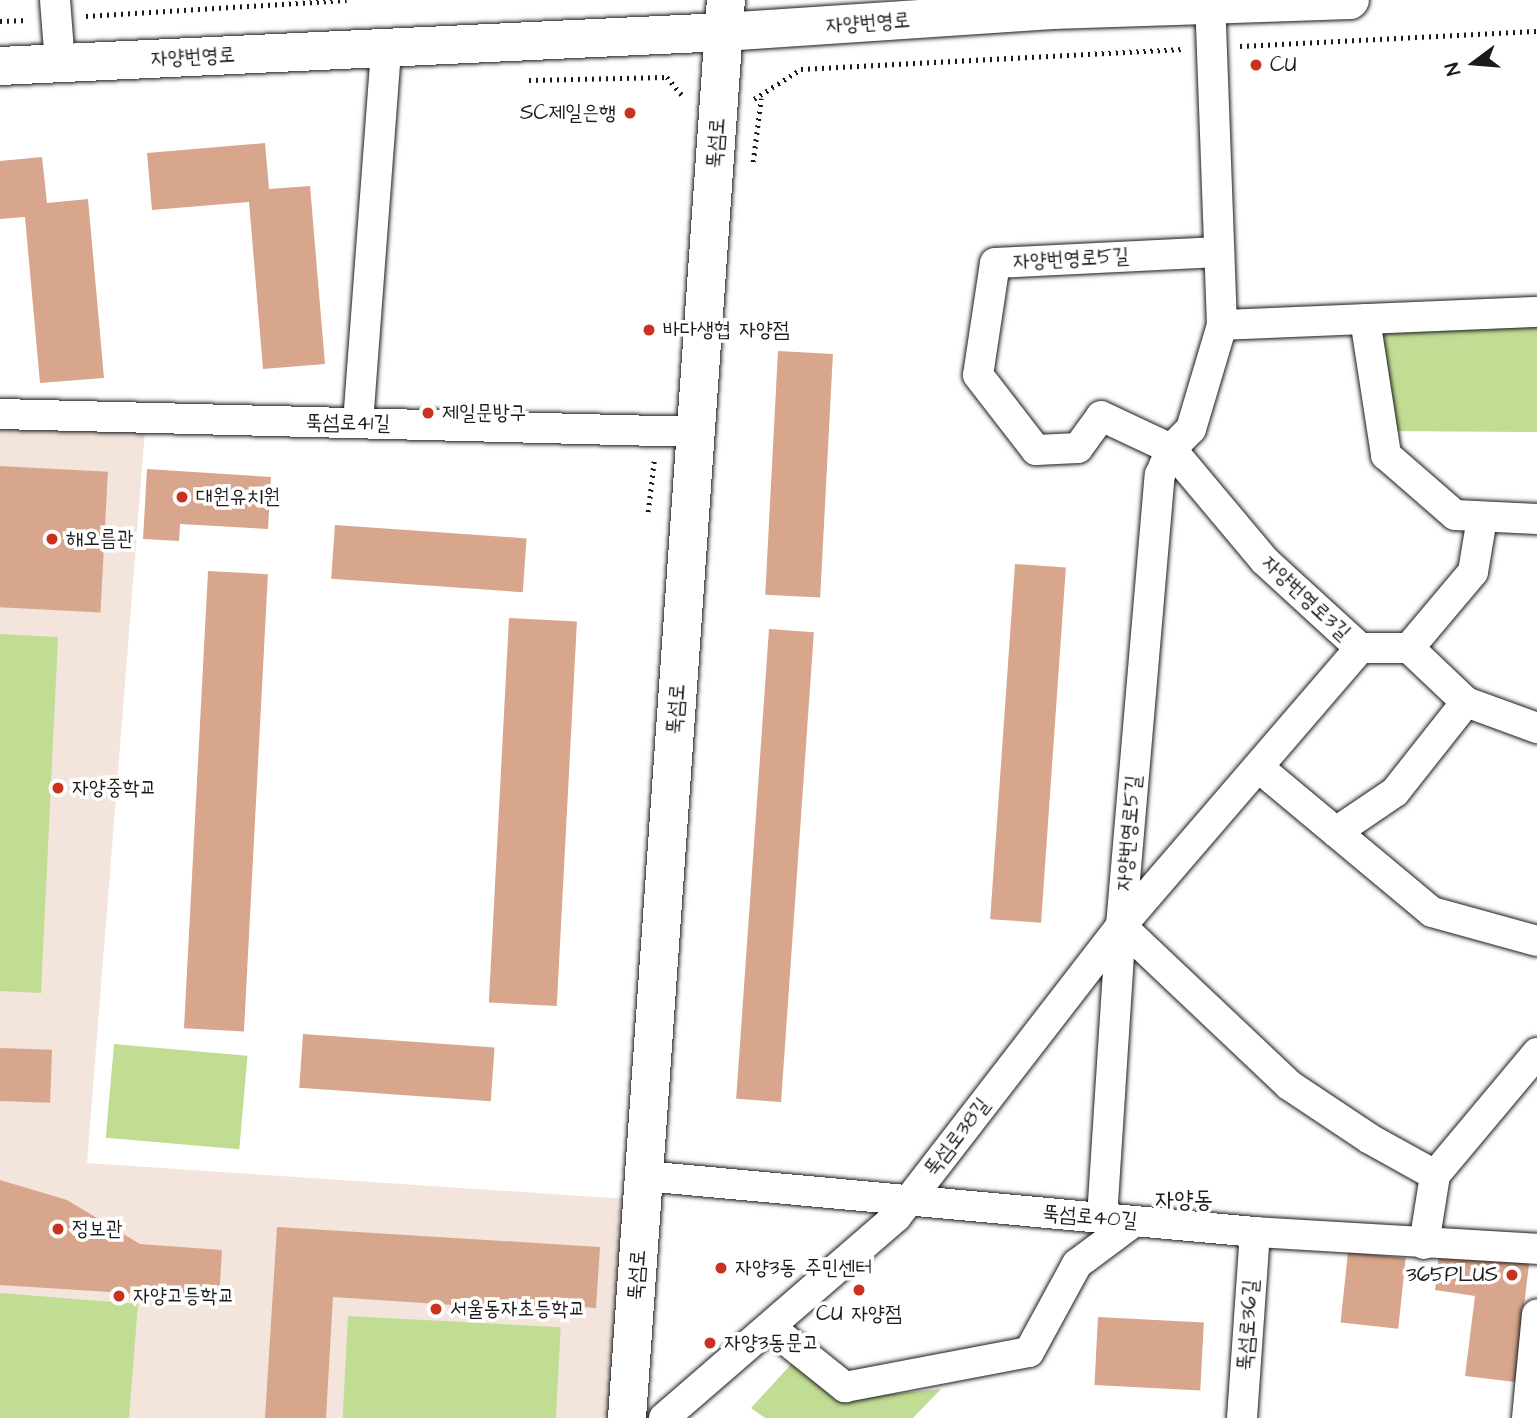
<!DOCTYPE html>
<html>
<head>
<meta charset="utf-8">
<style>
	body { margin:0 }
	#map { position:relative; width:1537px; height:1418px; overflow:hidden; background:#fff; font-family:"Architects Daughter","Poor Story",sans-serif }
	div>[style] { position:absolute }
	.built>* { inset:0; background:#f3e4dc }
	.green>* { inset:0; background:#c1dd94; transform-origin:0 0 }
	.building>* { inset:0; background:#d8a68c; transform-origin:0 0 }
	.path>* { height:4.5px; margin-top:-2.25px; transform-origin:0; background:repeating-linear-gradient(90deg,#1c1c1c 0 2px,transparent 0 7px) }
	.roads { filter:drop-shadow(0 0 2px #1c1c1c) drop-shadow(0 0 2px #1c1c1c) }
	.street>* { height:30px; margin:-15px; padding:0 15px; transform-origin:15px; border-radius:15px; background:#fff }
	.secondary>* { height:38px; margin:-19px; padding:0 19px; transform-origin:19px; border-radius:19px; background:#fff }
	.dots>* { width:19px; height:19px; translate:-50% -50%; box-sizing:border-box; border:4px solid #fff; border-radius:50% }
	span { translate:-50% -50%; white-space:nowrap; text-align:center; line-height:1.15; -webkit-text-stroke:7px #fff; paint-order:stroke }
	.street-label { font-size:21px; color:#1c1c1c }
	.poi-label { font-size:21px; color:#1c1c1c }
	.left { translate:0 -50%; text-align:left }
	.right { translate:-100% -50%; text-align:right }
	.quarter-label { font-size:24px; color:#1c1c1c }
	.north { position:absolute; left:1439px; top:28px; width:70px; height:70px; -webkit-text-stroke:5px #fff; paint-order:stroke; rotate:254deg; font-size:19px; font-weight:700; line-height:28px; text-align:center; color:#1c1c1c }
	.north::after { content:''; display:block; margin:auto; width:24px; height:32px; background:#1c1c1c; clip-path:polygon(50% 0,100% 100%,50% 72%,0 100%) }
</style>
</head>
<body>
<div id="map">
	<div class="built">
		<i style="clip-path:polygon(0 414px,146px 418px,87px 1163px,642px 1200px,627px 1418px,0 1418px)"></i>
	</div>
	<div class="green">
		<i style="clip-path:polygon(1537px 312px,1537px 432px,1382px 431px,1365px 319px)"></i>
		<i style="clip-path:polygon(0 634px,58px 637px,41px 993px,0 991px)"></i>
		<i style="left:114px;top:1044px;width:134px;height:94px;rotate:5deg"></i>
		<i style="clip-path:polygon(0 1293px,138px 1304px,129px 1418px,0 1418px)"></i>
		<i style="left:348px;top:1316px;width:213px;height:102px;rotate:3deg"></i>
		<i style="clip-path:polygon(794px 1361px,835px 1400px,941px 1389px,913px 1418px,765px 1418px,751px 1408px)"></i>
	</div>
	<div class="building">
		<i style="clip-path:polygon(265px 143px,269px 189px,310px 186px,325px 364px,263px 369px,249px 202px,152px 210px,147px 153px)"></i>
		<i style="clip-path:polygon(42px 157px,47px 203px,88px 199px,104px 378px,40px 383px,25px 217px,0 219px,0 161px)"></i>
		<i style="left:778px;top:351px;width:55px;height:244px;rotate:3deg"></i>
		<i style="left:0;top:466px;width:108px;height:141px;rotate:3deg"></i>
		<i style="clip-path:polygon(147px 469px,271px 477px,268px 529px,180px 524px,179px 541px,143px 539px)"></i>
		<i style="left:335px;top:525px;width:192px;height:54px;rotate:4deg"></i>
		<i style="left:1015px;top:564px;width:51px;height:356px;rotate:4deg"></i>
		<i style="left:208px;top:571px;width:60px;height:458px;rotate:3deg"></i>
		<i style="left:509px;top:618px;width:68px;height:385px;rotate:3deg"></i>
		<i style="left:769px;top:629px;width:45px;height:471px;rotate:4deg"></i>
		<i style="left:303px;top:1034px;width:192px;height:54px;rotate:4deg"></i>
		<i style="left:0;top:1048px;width:52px;height:53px;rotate:2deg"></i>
		<i style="clip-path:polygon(0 1180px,67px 1200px,140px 1244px,222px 1250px,219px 1299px,0 1285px)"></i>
		<i style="clip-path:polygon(277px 1227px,600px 1247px,596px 1308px,558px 1305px,558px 1312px,333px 1297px,326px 1418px,265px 1418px)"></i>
		<i style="left:1348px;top:1252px;width:58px;height:71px;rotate:6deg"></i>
		<i style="clip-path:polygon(1439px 1252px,1529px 1264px,1515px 1382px,1465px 1376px,1475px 1296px,1435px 1290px)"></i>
		<i style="left:1098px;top:1317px;width:106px;height:68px;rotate:3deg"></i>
	</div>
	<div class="path">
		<i style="left:86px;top:16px;width:261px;rotate:-3.5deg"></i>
		<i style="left:0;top:21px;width:28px;rotate:-2deg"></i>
		<i style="left:1240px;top:46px;width:297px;rotate:-2.9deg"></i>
		<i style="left:529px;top:80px;width:138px;rotate:-1.2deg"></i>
		<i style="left:667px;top:77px;width:25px;rotate:50deg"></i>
		<i style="left:754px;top:99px;width:56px;rotate:-32.6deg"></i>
		<i style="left:801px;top:69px;width:383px;rotate:-3deg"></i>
		<i style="left:753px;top:162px;width:64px;rotate:-82.8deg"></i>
		<i style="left:648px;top:512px;width:51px;rotate:-83.3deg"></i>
	</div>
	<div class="roads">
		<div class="street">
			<i style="left:55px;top:0;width:63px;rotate:85.5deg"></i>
			<i style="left:1219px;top:252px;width:224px;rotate:177.2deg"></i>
			<i style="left:995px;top:263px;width:113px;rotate:98.6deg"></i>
			<i style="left:978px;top:375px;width:95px;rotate:52.3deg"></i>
			<i style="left:1036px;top:450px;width:42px;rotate:-2.7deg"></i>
			<i style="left:1078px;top:448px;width:39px;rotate:-54deg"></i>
			<i style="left:1101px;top:416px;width:77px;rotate:25.2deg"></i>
			<i style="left:1171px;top:449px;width:146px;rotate:50deg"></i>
			<i style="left:1265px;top:561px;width:129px;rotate:42.5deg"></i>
			<i style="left:1360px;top:648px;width:49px"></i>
			<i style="left:1409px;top:648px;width:79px;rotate:43.5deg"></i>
			<i style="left:1466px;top:702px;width:76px;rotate:20.1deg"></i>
			<i style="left:1365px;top:319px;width:138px;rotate:81.2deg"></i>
			<i style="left:1386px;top:455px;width:91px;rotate:41deg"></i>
			<i style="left:1455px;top:515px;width:82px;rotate:2.8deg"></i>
			<i style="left:1222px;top:325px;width:315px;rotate:-2.4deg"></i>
			<i style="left:0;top:414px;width:696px;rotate:1.48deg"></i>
			<i style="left:358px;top:423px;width:376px;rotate:-85.7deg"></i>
			<i style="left:1409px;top:648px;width:99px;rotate:-49.9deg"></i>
			<i style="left:1473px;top:572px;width:55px;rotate:-80.5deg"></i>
			<i style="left:1258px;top:767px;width:226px;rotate:39.8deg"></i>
			<i style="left:1432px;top:912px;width:109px;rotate:15.4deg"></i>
			<i style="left:1336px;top:832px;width:71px;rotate:-34.1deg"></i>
			<i style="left:1395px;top:792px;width:115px;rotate:-51.7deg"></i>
			<i style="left:1121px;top:926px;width:231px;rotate:43.4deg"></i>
			<i style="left:1289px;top:1085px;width:97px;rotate:33.7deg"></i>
			<i style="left:1370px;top:1139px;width:74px;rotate:29deg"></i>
			<i style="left:644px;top:1176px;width:614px;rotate:5.24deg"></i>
			<i style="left:1255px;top:1232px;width:283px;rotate:3.4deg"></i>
			<i style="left:1102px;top:1218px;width:293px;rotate:-86.3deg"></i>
			<i style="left:1121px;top:926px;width:453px;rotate:-85.1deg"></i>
			<i style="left:1160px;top:475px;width:28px;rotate:-67deg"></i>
			<i style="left:1171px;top:449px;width:28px;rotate:-45deg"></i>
			<i style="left:1191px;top:429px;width:109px;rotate:-73.4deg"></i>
			<i style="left:1222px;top:325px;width:321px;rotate:-92.1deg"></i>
			<i style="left:1424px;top:1244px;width:70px;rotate:-80.9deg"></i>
			<i style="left:1435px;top:1175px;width:159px;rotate:-50.1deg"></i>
			<i style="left:771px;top:1328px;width:95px;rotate:38.6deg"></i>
			<i style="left:845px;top:1387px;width:187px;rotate:-10.8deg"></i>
			<i style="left:1029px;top:1352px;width:100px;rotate:-61.4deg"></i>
			<i style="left:1077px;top:1264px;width:72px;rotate:-36.6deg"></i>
			<i style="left:664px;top:1418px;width:307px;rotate:-40.9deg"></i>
			<i style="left:896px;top:1217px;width:368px;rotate:-52.3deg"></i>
			<i style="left:1121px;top:926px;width:367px;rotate:-49.3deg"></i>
			<i style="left:1242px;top:1418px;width:186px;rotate:-86deg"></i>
			<i style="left:1527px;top:1418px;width:104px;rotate:-84.5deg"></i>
		</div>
		<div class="secondary">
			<i style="left:0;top:66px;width:724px;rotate:-2.69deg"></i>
			<i style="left:723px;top:32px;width:330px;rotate:-3.8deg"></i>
			<i style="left:1052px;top:10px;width:298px;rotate:-1.9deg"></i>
			<i style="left:627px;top:1418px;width:1421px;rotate:-86.01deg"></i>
		</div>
	</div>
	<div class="dots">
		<i style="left:1256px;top:65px;background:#c8321e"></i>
		<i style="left:630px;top:113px;background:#c8321e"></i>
		<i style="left:649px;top:330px;background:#c8321e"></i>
		<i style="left:428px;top:413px;background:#c8321e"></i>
		<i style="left:182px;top:497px;background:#c8321e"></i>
		<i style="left:52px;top:539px;background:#c8321e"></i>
		<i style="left:58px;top:788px;background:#c8321e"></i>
		<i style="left:58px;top:1229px;background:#c8321e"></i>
		<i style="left:721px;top:1268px;background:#c8321e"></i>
		<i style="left:1512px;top:1275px;background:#c8321e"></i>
		<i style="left:859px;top:1290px;background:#c8321e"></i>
		<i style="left:119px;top:1296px;background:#c8321e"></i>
		<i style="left:436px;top:1309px;background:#c8321e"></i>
		<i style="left:710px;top:1343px;background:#c8321e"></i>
	</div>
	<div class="street-label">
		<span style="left:868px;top:23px;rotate:-4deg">자양번영로</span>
		<span style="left:193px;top:57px;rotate:-3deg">자양번영로</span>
		<span style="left:716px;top:143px;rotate:-86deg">뚝섬로</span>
		<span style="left:1071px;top:259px;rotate:-3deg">자양번영로5길</span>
		<span style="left:348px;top:423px;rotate:1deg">뚝섬로41길</span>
		<span style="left:1306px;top:598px;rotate:43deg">자양번영로3길</span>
		<span style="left:676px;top:709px;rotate:-86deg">뚝섬로</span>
		<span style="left:1129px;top:833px;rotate:-85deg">자양번영로5길</span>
		<span style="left:957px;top:1137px;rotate:-52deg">뚝섬로38길</span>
		<span style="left:1090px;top:1217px;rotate:5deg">뚝섬로40길</span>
		<span style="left:637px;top:1275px;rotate:-86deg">뚝섬로</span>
		<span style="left:1248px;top:1325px;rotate:-86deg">뚝섬로36길</span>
	</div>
	<div class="poi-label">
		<span class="left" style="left:1270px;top:65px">CU</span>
		<span class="right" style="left:616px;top:113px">SC제일은행</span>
		<span class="left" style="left:663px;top:330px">바다생협 자양점</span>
		<span class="left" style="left:442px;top:413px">제일문방구</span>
		<span class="left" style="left:196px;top:497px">대원유치원</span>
		<span class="left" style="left:66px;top:539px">해오름관</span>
		<span class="left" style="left:72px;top:788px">자양중학교</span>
		<span class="left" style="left:72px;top:1229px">정보관</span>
		<span class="left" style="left:735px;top:1268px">자양3동 주민센터</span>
		<span class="right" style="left:1498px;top:1275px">365PLUS</span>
		<span class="left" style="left:133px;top:1296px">자양고등학교</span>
		<span class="left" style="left:450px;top:1309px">서울동자초등학교</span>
		<span style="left:859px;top:1314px">CU 자양점</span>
		<span class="left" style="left:724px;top:1343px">자양3동문고</span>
	</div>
	<div class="quarter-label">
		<span style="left:1184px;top:1201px">자양동</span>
	</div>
	<div class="north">N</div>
</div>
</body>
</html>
